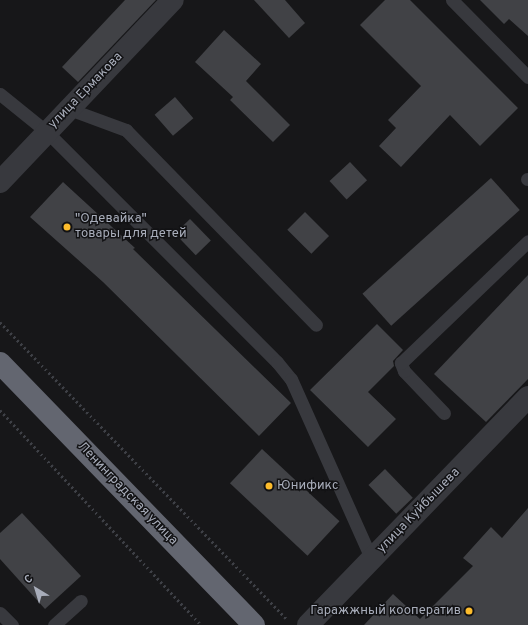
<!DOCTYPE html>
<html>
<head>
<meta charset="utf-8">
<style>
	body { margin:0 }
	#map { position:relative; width:528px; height:625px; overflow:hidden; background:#171719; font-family:Overpass,sans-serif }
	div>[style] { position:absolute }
	.building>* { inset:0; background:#414246; transform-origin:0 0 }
	.path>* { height:2.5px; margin-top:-1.25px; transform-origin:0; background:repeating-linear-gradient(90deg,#3e4046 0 2px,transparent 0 5px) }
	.lane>* { height:13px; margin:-6.5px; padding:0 6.5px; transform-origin:6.5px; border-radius:6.5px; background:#38393e }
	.street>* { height:22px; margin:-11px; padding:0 11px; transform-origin:11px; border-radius:11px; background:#38393e }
	.highway>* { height:22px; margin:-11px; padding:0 11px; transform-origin:11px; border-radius:11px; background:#636670 }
	.dots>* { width:11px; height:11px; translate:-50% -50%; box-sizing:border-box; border:2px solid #121214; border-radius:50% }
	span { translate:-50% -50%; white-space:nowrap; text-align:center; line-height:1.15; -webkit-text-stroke:3px #121214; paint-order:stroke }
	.street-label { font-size:13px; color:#a8adba }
	.poi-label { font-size:13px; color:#a8adba }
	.left { translate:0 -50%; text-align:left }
	.right { translate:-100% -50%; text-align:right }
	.north { position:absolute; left:16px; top:569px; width:40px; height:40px; -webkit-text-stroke:3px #121214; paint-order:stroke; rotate:322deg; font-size:11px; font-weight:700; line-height:16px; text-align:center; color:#a8adba }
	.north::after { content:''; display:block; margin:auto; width:14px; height:18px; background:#a8adba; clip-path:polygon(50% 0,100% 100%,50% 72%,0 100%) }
</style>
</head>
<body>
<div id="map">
	<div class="building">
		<i style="clip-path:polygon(125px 0,156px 0,78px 82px,62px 67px)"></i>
		<i style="clip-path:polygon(254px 0,285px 0,305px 23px,289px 38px)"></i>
		<i style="clip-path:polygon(385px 0,410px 0,518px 108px,480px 146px,450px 115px,401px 167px,379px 146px,396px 128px,388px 120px,421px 86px,360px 25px)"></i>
		<i style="clip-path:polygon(480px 0,528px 0,528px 36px,509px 19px,504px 24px)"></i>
		<i style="clip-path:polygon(224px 30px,261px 64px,246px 81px,290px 125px,273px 142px,230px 100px,233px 97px,195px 62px)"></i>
		<i style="left:175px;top:97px;width:28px;height:27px;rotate:49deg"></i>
		<i style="left:350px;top:162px;width:25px;height:28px;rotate:47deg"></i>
		<i style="left:491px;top:178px;width:43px;height:173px;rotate:48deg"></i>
		<i style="clip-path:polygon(63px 182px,135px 248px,133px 249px,291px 403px,259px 436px,103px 282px,30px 217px)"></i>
		<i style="left:305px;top:212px;width:34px;height:25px;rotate:45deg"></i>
		<i style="left:190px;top:219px;width:30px;height:21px;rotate:46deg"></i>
		<i style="clip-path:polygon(528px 275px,528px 379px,486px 422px,434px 374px)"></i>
		<i style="clip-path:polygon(377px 324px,403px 350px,393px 361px,394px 366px,368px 392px,396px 419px,368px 447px,310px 390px)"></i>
		<i style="left:262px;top:449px;width:106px;height:47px;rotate:43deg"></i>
		<i style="left:385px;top:469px;width:40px;height:23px;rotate:46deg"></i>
		<i style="clip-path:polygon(528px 508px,528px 625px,364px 625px,393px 594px,420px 619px,473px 566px,463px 558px,491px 527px,502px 538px)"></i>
		<i style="clip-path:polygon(22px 513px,81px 576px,45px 609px,0 559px,0 533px)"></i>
	</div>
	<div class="path">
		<i style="left:0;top:322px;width:413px;rotate:46deg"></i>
		<i style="left:0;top:410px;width:294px;rotate:46.9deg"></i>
	</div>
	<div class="lane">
		<i style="left:452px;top:0;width:108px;rotate:45.4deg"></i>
		<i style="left:0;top:94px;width:60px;rotate:39deg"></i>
		<i style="left:47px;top:132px;width:325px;rotate:45deg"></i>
		<i style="left:277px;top:362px;width:22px;rotate:51deg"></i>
		<i style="left:291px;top:379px;width:198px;rotate:65.9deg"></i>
		<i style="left:69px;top:109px;width:61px;rotate:20.2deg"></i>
		<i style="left:126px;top:130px;width:272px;rotate:45.7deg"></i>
		<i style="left:527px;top:179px;width:1px"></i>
		<i style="left:444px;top:413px;width:58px;rotate:-133.6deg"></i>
		<i style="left:404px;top:371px;width:9px;rotate:-111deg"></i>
		<i style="left:401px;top:363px;width:176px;rotate:-43.8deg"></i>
		<i style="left:0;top:613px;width:17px;rotate:45deg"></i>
		<i style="left:54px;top:625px;width:36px;rotate:-42deg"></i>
	</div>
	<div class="street">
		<i style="left:0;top:182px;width:251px;rotate:-46.5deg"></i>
		<i style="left:308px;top:625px;width:317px;rotate:-46deg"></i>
	</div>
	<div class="highway">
		<i style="left:0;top:363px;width:365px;rotate:45.9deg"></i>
	</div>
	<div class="dots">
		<i style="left:67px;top:227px;background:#fdbc2c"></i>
		<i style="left:269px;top:486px;background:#fdbc2c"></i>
		<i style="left:469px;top:611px;background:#fdbc2c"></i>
	</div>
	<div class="street-label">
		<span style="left:86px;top:91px;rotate:-46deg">улица Ермакова</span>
		<span style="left:127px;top:494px;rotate:46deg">Ленинградская улица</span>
		<span style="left:419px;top:511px;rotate:-46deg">улица Куйбышева</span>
	</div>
	<div class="poi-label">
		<span class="left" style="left:75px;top:227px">"Одевайка"<br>товары для детей</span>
		<span class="left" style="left:277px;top:486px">Юнификс</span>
		<span class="right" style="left:461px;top:611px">Гаражжный кооператив</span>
	</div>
	<div class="north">С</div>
</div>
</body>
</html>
